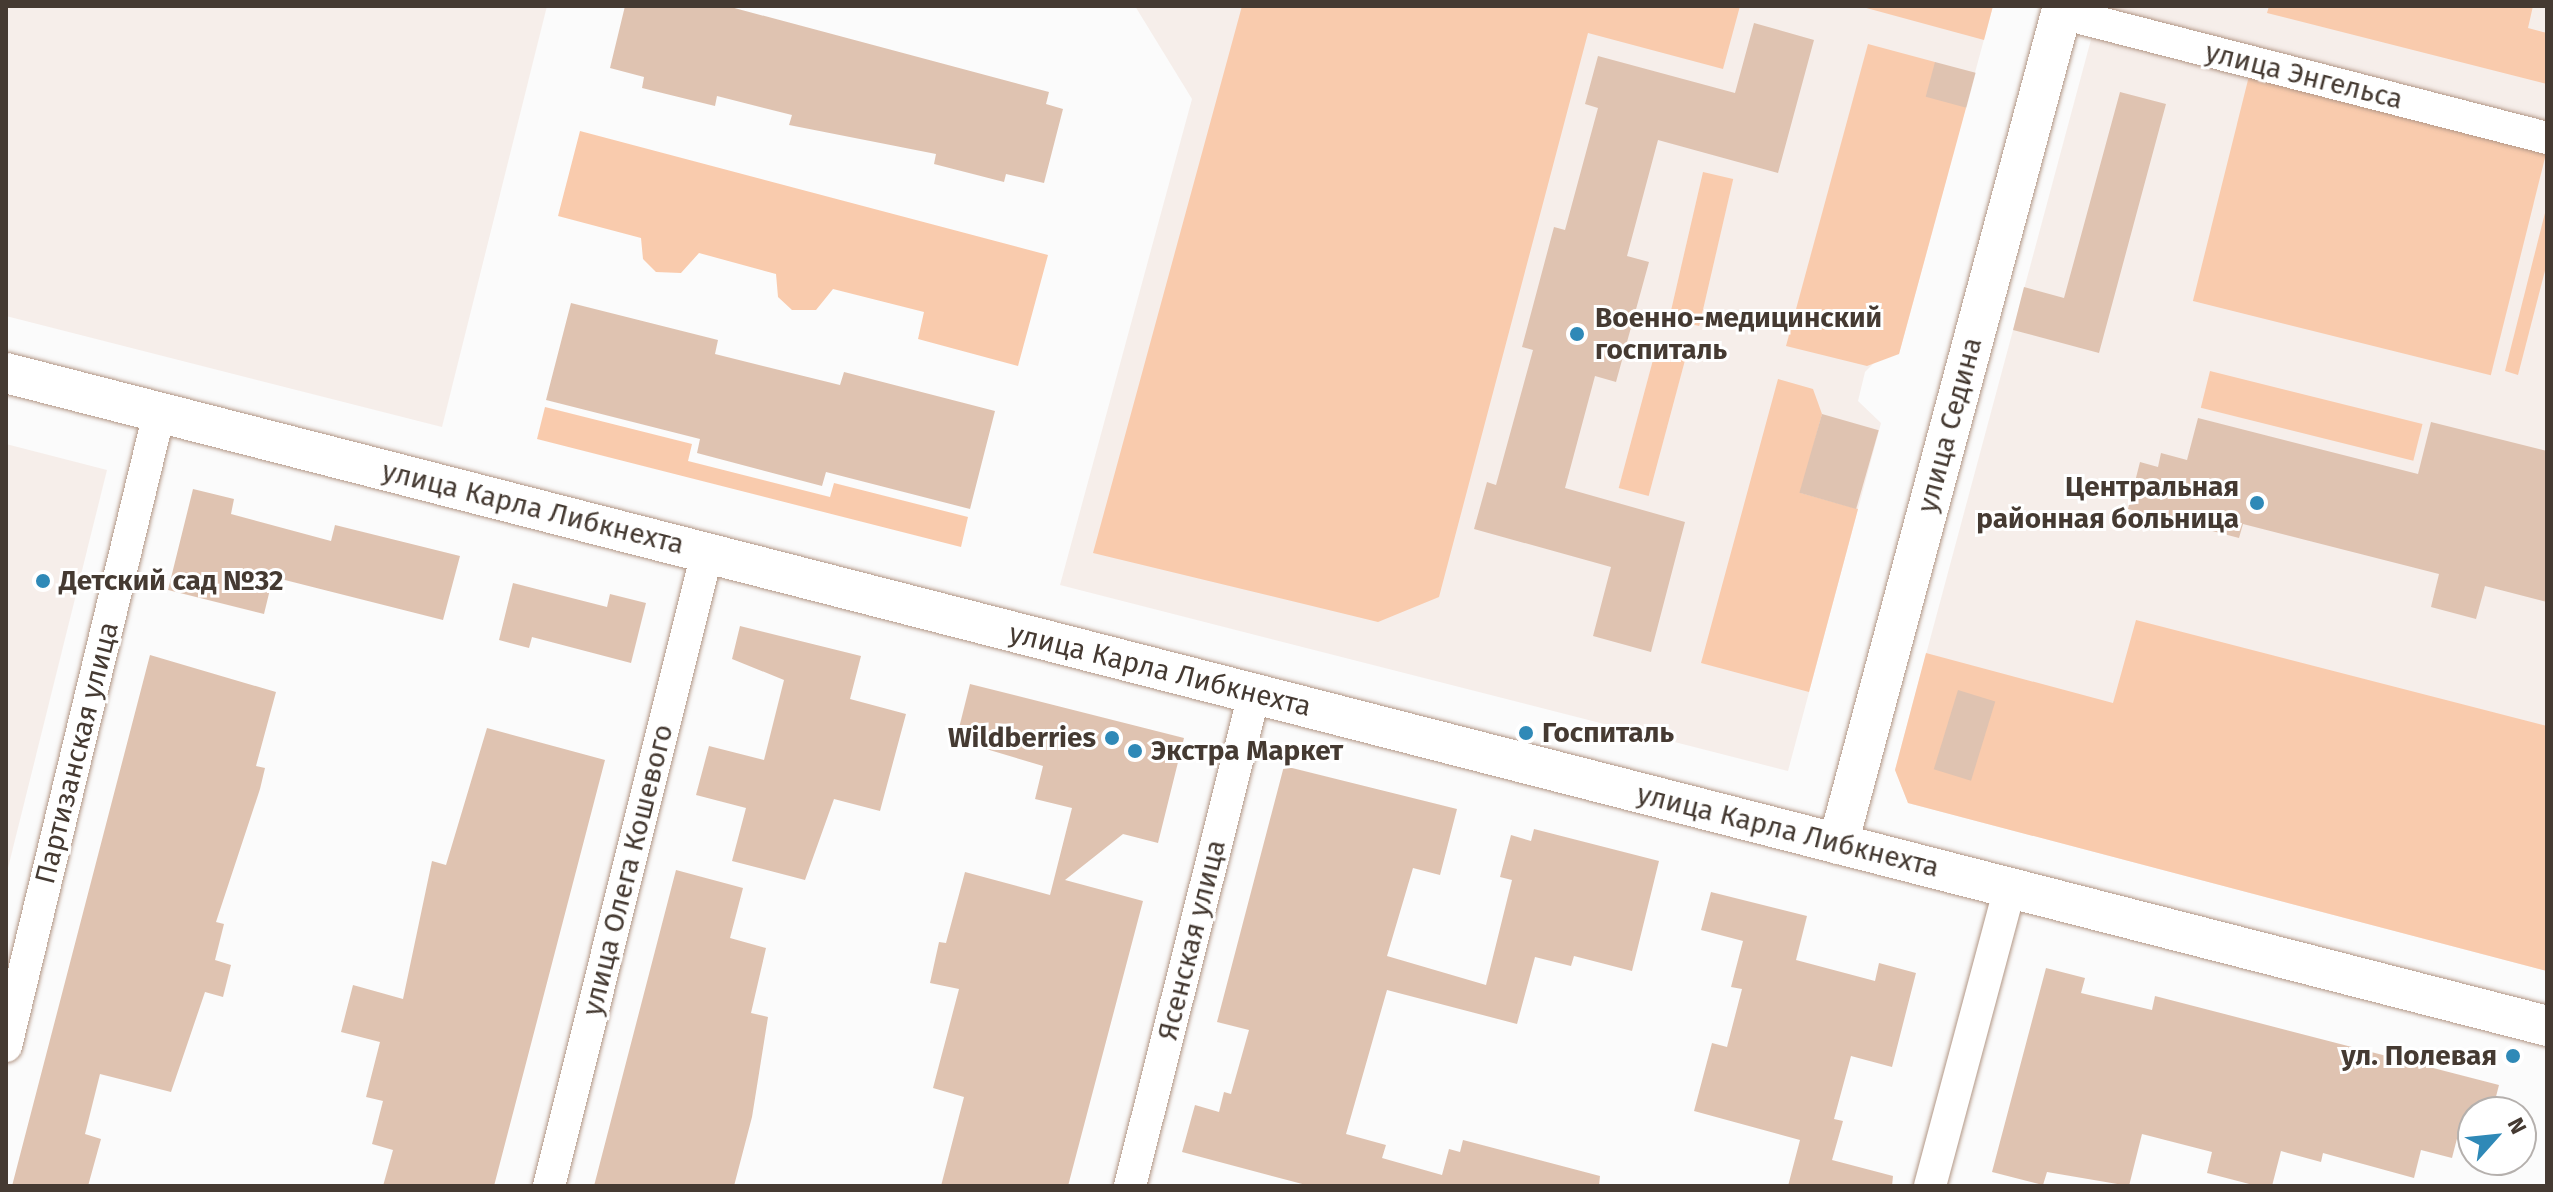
<!DOCTYPE html>
<html>
<head>
<meta charset="utf-8">
<style>
	body { margin:0 }
	#map { position:relative; width:2553px; height:1192px; overflow:hidden; background:#fbfbfb; font-family:"Fira Sans",sans-serif }
	div>[style] { position:absolute }
	.built>* { inset:0; background:#f6eeea }
	.green>* { inset:0; background:#f9cbad; transform-origin:0 0 }
	.building>* { inset:0; background:#dfc3b1; transform-origin:0 0 }
	.roads { filter:drop-shadow(0 0 2px #b29786) drop-shadow(0 0 2px #b29786) }
	.minor>* { height:32px; margin:-16px; padding:0 16px; transform-origin:16px; border-radius:16px; background:#fff }
	.tertiary>* { height:40px; margin:-20px; padding:0 20px; transform-origin:20px; border-radius:20px; background:#fff }
	.dots>* { width:22px; height:22px; translate:-50% -50%; box-sizing:border-box; border:4px solid #fff; border-radius:50% }
	span { translate:-50% -50%; white-space:nowrap; text-align:center; line-height:1.15; -webkit-text-stroke:6px #fff; paint-order:stroke }
	.street-label { font-size:28px; color:#453a32 }
	.poi-label { font-size:28px; color:#453a32; font-weight:700 }
	.left { translate:0 -50%; text-align:left }
	.right { translate:-100% -50%; text-align:right }
	.frame { position:absolute; inset:0; border:8px solid #453a32; pointer-events:none }
	.north { position:absolute; left:2457px; top:1096px; width:80px; height:80px; box-sizing:border-box; background:#fff; border:2px solid #b5b0ad; border-radius:50%; rotate:63deg; font-size:22px; font-weight:700; line-height:32px; text-align:center; color:#453a32 }
	.north::after { content:''; display:block; margin:auto; width:28px; height:36px; background:#2f89b7; clip-path:polygon(50% 0,100% 100%,50% 72%,0 100%) }
</style>
</head>
<body>
<div id="map">
	<div class="built">
		<i style="clip-path:polygon(6px 6px,547px 6px,442px 427px,6px 316px)"></i>
		<i style="clip-path:polygon(1135px 6px,1993px 6px,1899px 354px,1881px 356px,1865px 372px,1858px 401px,1881px 423px,1788px 771px,1060px 585px,1192px 99px)"></i>
		<i style="clip-path:polygon(2100px 6px,2547px 6px,2547px 971px,1908px 803px,1895px 770px)"></i>
		<i style="clip-path:polygon(6px 444px,107px 470px,6px 876px)"></i>
	</div>
	<div class="green">
		<i style="clip-path:polygon(1242px 6px,1740px 6px,1723px 69px,1588px 33px,1439px 597px,1378px 622px,1093px 553px)"></i>
		<i style="clip-path:polygon(1859px 6px,1993px 6px,1984px 40px)"></i>
		<i style="clip-path:polygon(2269px 6px,2533px 6px,2528px 28px,2547px 33px,2547px 84px,2267px 13px)"></i>
		<i style="clip-path:polygon(1868px 44px,1935px 62px,1966px 108px,1899px 354px,1867px 366px,1786px 346px)"></i>
		<i style="left:2250px;top:72px;width:307px;height:236px;rotate:14deg"></i>
		<i style="clip-path:polygon(580px 131px,1048px 255px,1018px 366px,918px 339px,924px 312px,833px 289px,816px 310px,792px 310px,778px 297px,776px 274px,699px 253px,681px 273px,656px 272px,643px 259px,641px 238px,558px 216px)"></i>
		<i style="left:1703px;top:172px;width:31px;height:151px;rotate:13deg"></i>
		<i style="clip-path:polygon(2547px 205px,2547px 263px,2518px 375px,2505px 371px)"></i>
		<i style="left:1657px;top:345px;width:31px;height:148px;rotate:15deg"></i>
		<i style="left:2210px;top:371px;width:219px;height:38px;rotate:14deg"></i>
		<i style="clip-path:polygon(1778px 379px,1813px 389px,1822px 414px,1801px 493px,1858px 509px,1809px 692px,1701px 663px)"></i>
		<i style="clip-path:polygon(545px 407px,692px 444px,688px 461px,830px 497px,834px 483px,968px 517px,961px 547px,537px 439px)"></i>
		<i style="clip-path:polygon(2136px 620px,2547px 726px,2547px 971px,1908px 803px,1895px 770px,1926px 653px,2113px 703px)"></i>
	</div>
	<div class="building">
		<i style="clip-path:polygon(625px 6px,727px 6px,1049px 92px,1046px 104px,1063px 109px,1044px 183px,1006px 174px,1004px 182px,934px 164px,936px 154px,789px 125px,792px 115px,717px 96px,715px 106px,642px 88px,644px 77px,610px 68px)"></i>
		<i style="clip-path:polygon(1754px 23px,1814px 40px,1778px 173px,1658px 140px,1627px 256px,1649px 262px,1616px 382px,1595px 376px,1565px 488px,1685px 522px,1651px 652px,1593px 636px,1611px 567px,1474px 529px,1487px 482px,1496px 485px,1533px 350px,1522px 347px,1554px 227px,1565px 230px,1598px 108px,1585px 104px,1598px 56px,1735px 93px)"></i>
		<i style="left:1935px;top:62px;width:42px;height:36px;rotate:15deg"></i>
		<i style="clip-path:polygon(2120px 92px,2166px 104px,2099px 353px,2013px 330px,2024px 287px,2064px 298px)"></i>
		<i style="clip-path:polygon(571px 303px,718px 340px,715px 354px,840px 385px,844px 372px,995px 411px,970px 509px,826px 472px,822px 486px,697px 453px,700px 439px,546px 400px)"></i>
		<i style="left:1822px;top:414px;width:59px;height:82px;rotate:16deg"></i>
		<i style="clip-path:polygon(2198px 418px,2418px 474px,2431px 422px,2547px 451px,2547px 602px,2485px 586px,2476px 619px,2431px 607px,2439px 574px,2243px 524px,2239px 538px,2128px 509px,2140px 462px,2158px 467px,2161px 453px,2187px 460px)"></i>
		<i style="clip-path:polygon(193px 489px,234px 499px,231px 514px,331px 541px,335px 525px,460px 556px,443px 620px,273px 577px,264px 614px,168px 590px)"></i>
		<i style="clip-path:polygon(513px 583px,607px 607px,610px 594px,646px 603px,631px 663px,532px 637px,529px 648px,499px 640px)"></i>
		<i style="clip-path:polygon(740px 626px,861px 656px,850px 699px,906px 714px,880px 811px,834px 799px,805px 880px,732px 861px,746px 808px,696px 795px,709px 746px,764px 760px,784px 680px,732px 659px)"></i>
		<i style="clip-path:polygon(150px 655px,276px 692px,256px 766px,265px 768px,260px 789px,216px 922px,224px 924px,215px 960px,231px 965px,223px 997px,205px 992px,171px 1092px,100px 1074px,85px 1134px,101px 1139px,88px 1186px,12px 1186px)"></i>
		<i style="clip-path:polygon(970px 684px,1184px 738px,1158px 843px,1123px 834px,1065px 880px,1143px 901px,1068px 1186px,941px 1186px,964px 1097px,933px 1088px,959px 989px,930px 983px,939px 942px,946px 943px,965px 872px,1050px 895px,1072px 808px,1035px 799px,1043px 766px,956px 740px)"></i>
		<i style="left:1958px;top:690px;width:39px;height:83px;rotate:17deg"></i>
		<i style="clip-path:polygon(487px 728px,605px 760px,494px 1186px,383px 1186px,393px 1150px,372px 1144px,383px 1101px,366px 1097px,380px 1042px,341px 1032px,353px 985px,403px 999px,432px 861px,446px 865px)"></i>
		<i style="clip-path:polygon(1284px 766px,1457px 809px,1440px 875px,1413px 868px,1387px 956px,1486px 985px,1512px 880px,1500px 877px,1511px 835px,1531px 841px,1534px 829px,1659px 861px,1632px 971px,1574px 956px,1571px 966px,1535px 957px,1517px 1024px,1387px 990px,1346px 1134px,1386px 1145px,1382px 1158px,1442px 1175px,1449px 1149px,1460px 1152px,1463px 1140px,1600px 1176px,1599px 1186px,1310px 1186px,1182px 1152px,1195px 1105px,1219px 1112px,1224px 1092px,1231px 1094px,1249px 1030px,1217px 1022px)"></i>
		<i style="clip-path:polygon(676px 870px,743px 888px,730px 938px,766px 948px,751px 1013px,768px 1017px,752px 1117px,734px 1186px,594px 1186px)"></i>
		<i style="clip-path:polygon(1711px 892px,1807px 916px,1796px 960px,1875px 981px,1879px 963px,1916px 973px,1892px 1067px,1851px 1056px,1834px 1119px,1843px 1121px,1832px 1160px,1893px 1176px,1892px 1186px,1788px 1186px,1800px 1140px,1694px 1111px,1712px 1043px,1727px 1047px,1742px 989px,1731px 987px,1743px 941px,1701px 930px)"></i>
		<i style="clip-path:polygon(2046px 968px,2085px 978px,2081px 993px,2152px 1010px,2155px 996px,2499px 1085px,2492px 1112px,2462px 1119px,2452px 1158px,2421px 1150px,2414px 1178px,2323px 1153px,2321px 1162px,2281px 1151px,2272px 1186px,2257px 1186px,2207px 1173px,2212px 1152px,2142px 1134px,2129px 1186px,2047px 1172px,2043px 1185px,1992px 1172px)"></i>
	</div>
	<div class="roads">
		<div class="minor">
			<i style="left:2061px;top:13px;width:502px;rotate:14.42deg"></i>
			<i style="left:6px;top:1046px;width:651px;rotate:-76.41deg"></i>
			<i style="left:549px;top:1186px;width:652px;rotate:-75.99deg"></i>
			<i style="left:1130px;top:1186px;width:507px;rotate:-75.85deg"></i>
			<i style="left:1930px;top:1186px;width:309px;rotate:-75deg"></i>
		</div>
		<div class="tertiary">
			<i style="left:6px;top:373px;width:2624px;rotate:14.41deg"></i>
			<i style="left:1838px;top:844px;width:868px;rotate:-74.97deg"></i>
		</div>
	</div>
	<div class="dots">
		<i style="left:1577px;top:334px;background:#2f89b7"></i>
		<i style="left:2257px;top:503px;background:#2f89b7"></i>
		<i style="left:43px;top:581px;background:#2f89b7"></i>
		<i style="left:1526px;top:733px;background:#2f89b7"></i>
		<i style="left:1112px;top:738px;background:#2f89b7"></i>
		<i style="left:1135px;top:751px;background:#2f89b7"></i>
		<i style="left:2513px;top:1056px;background:#2f89b7"></i>
	</div>
	<div class="street-label">
		<span style="left:2304px;top:76px;rotate:14deg">улица Энгельса</span>
		<span style="left:1950px;top:425px;rotate:-75deg">улица Седина</span>
		<span style="left:533px;top:508px;rotate:14deg">улица Карла Либкнехта</span>
		<span style="left:1160px;top:670px;rotate:14deg">улица Карла Либкнехта</span>
		<span style="left:77px;top:753px;rotate:-76deg">Партизанская улица</span>
		<span style="left:1788px;top:831px;rotate:14deg">улица Карла Либкнехта</span>
		<span style="left:628px;top:870px;rotate:-76deg">улица Олега Кошевого</span>
		<span style="left:1192px;top:940px;rotate:-76deg">Ясенская улица</span>
	</div>
	<div class="poi-label">
		<span class="left" style="left:1595px;top:334px">Военно-медицинский<br>госпиталь</span>
		<span class="right" style="left:2239px;top:503px">Центральная<br>районная больница</span>
		<span class="left" style="left:59px;top:581px">Детский сад №32</span>
		<span class="left" style="left:1542px;top:733px">Госпиталь</span>
		<span class="right" style="left:1096px;top:738px">Wildberries</span>
		<span class="left" style="left:1151px;top:751px">Экстра Маркет</span>
		<span class="right" style="left:2497px;top:1056px">ул. Полевая</span>
	</div>
	<div class="frame"></div>
	<div class="north">N</div>
</div>
</body>
</html>
